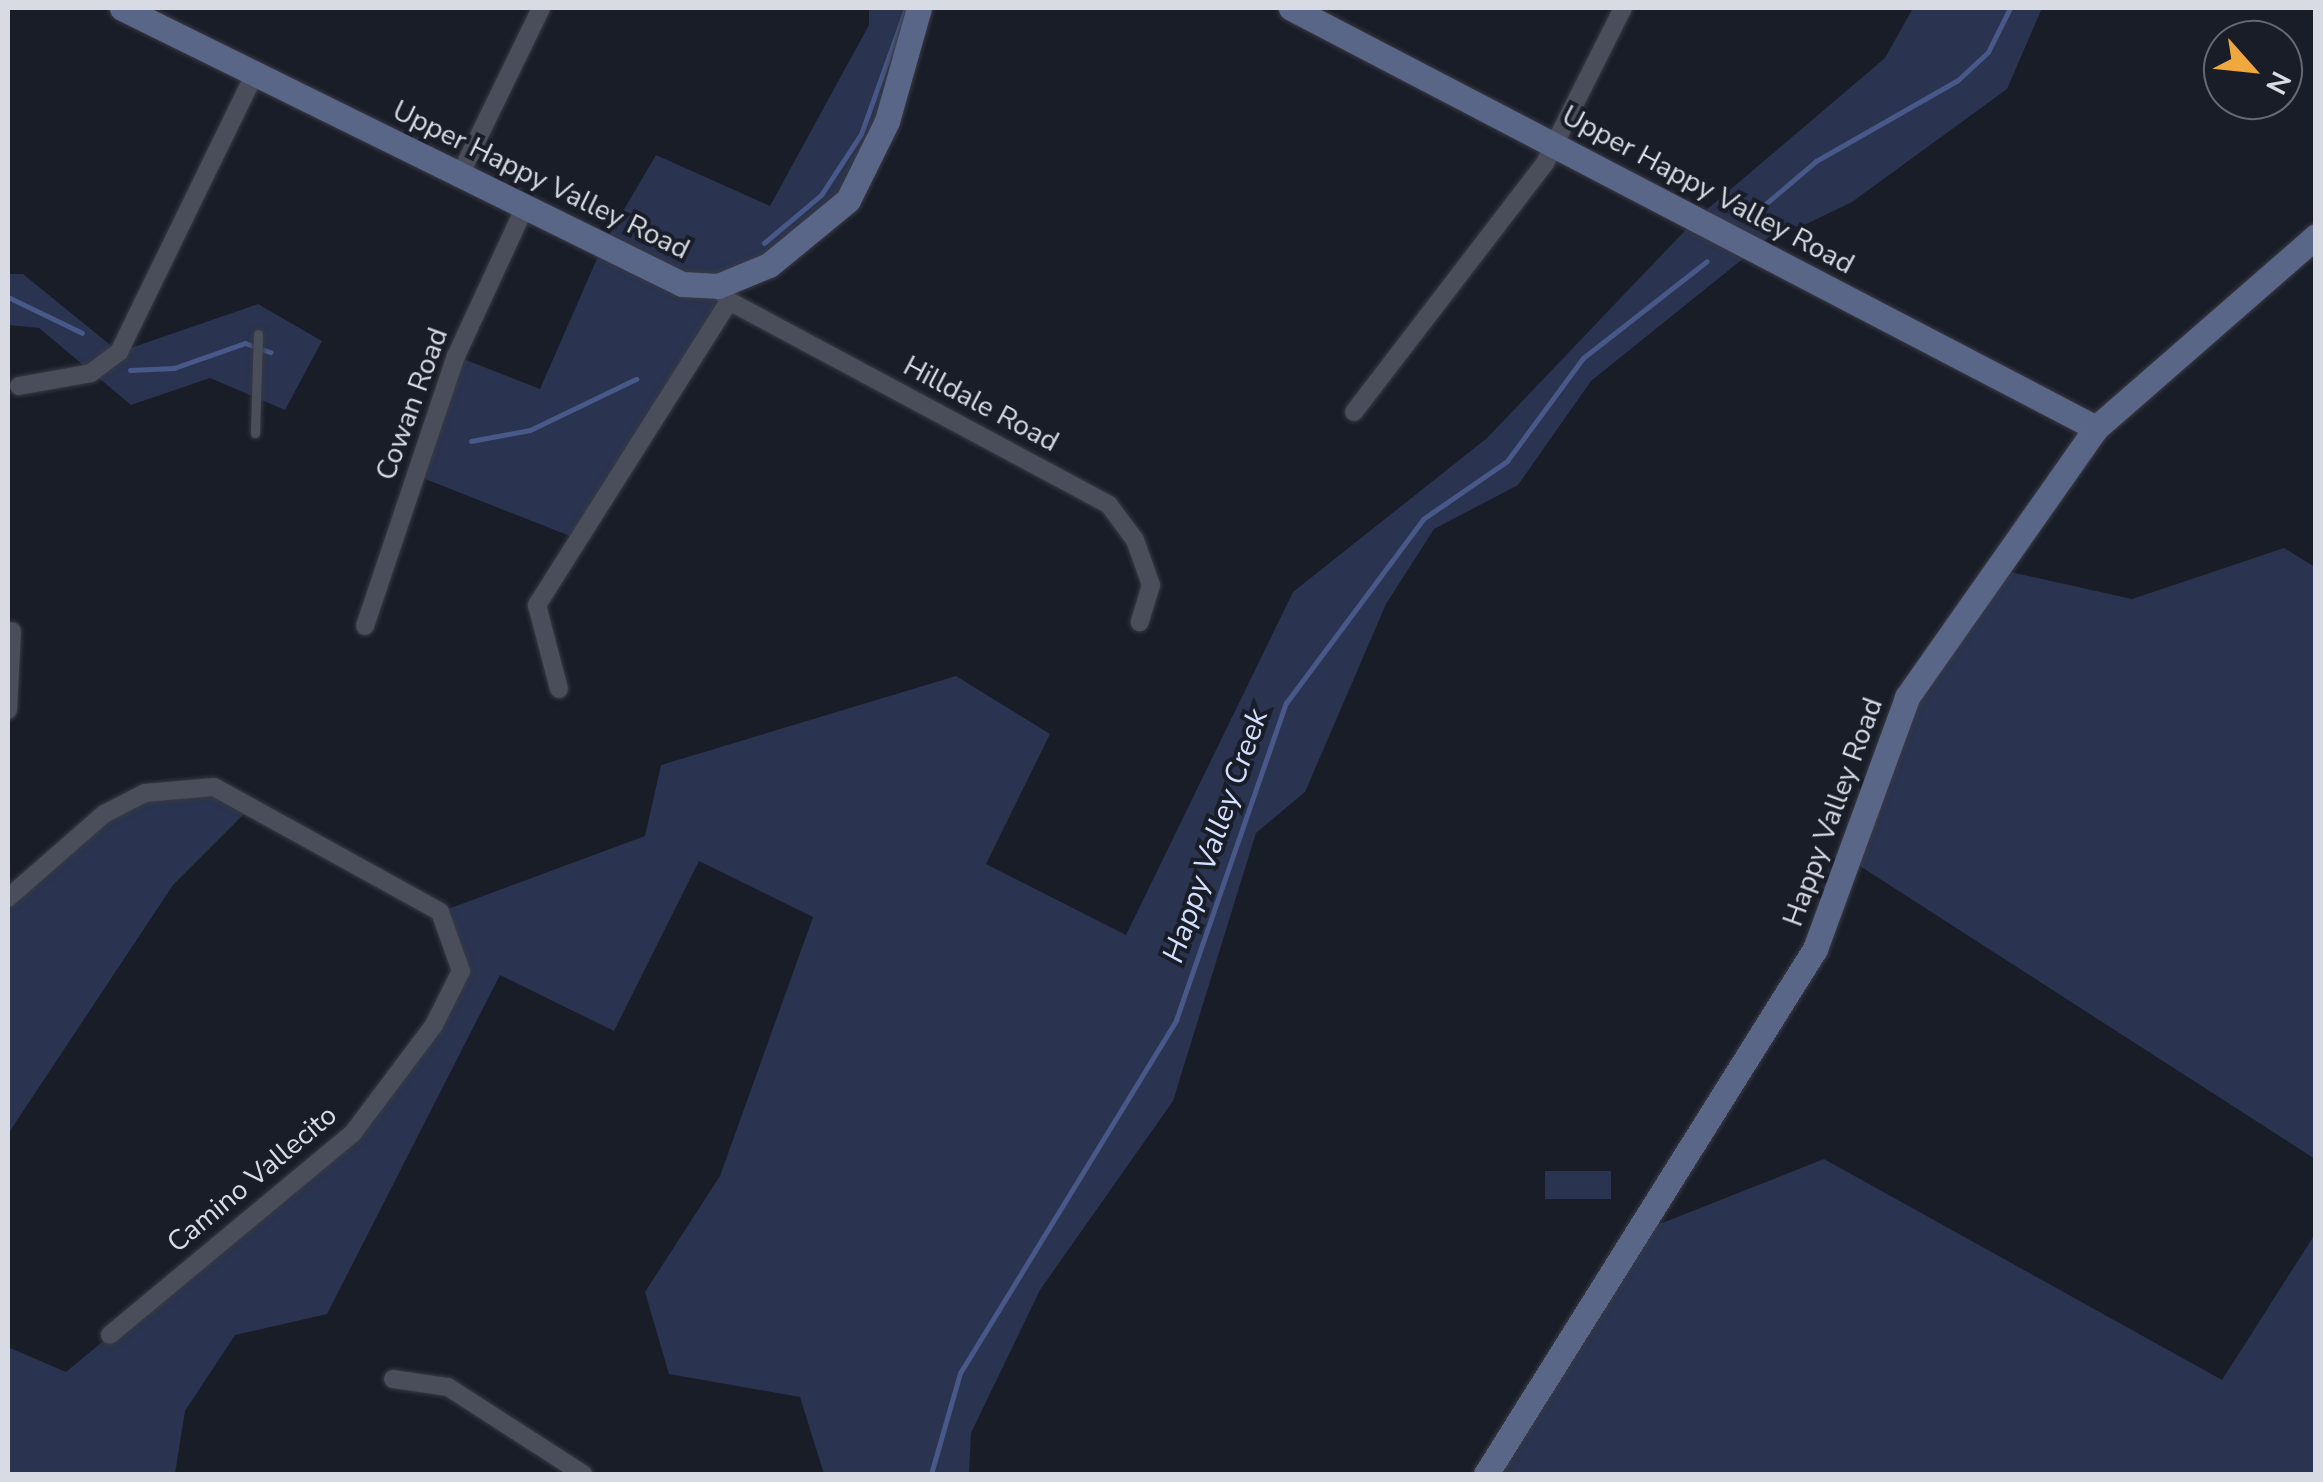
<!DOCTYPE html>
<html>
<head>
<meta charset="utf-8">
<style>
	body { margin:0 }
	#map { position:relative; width:2323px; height:1482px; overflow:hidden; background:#191d28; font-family:"Nunito Sans",sans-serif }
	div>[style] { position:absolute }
	.green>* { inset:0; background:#2a334f; transform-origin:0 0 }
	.stream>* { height:5px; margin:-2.5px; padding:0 2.5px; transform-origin:2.5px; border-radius:2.5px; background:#485888 }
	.roads { filter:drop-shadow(0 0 2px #383a43) drop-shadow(0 0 2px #383a43) }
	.lane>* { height:9px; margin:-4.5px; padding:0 4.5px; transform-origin:4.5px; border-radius:4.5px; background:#494e5a }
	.street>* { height:18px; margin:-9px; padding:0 9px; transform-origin:9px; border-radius:9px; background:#494e5a }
	.secondary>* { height:25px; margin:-12.5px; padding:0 12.5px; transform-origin:12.5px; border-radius:12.5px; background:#5a6688 }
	span { translate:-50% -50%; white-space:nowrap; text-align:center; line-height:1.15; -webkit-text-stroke:8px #191d28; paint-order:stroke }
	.street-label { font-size:28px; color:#d8dbe3 }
	.water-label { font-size:30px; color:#d3dffe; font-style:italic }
	.frame { position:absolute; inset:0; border:10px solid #d8dbe3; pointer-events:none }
	.north { position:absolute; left:2203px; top:20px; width:100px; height:100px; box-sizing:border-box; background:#191d28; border:2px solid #656973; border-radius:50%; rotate:117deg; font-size:28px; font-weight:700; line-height:40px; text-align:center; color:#d8dbe3 }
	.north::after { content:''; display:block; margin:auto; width:35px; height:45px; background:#efa73e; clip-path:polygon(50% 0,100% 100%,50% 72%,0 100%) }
</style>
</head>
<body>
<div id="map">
	<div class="green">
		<i style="clip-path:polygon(869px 8px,919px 8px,864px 178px,729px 301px,575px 538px,415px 475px,456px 356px,540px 389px,603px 245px,656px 155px,770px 206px,869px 25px)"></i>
		<i style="clip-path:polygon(1913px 8px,2042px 8px,2007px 89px,1852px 202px,1755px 249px,1591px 381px,1518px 485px,1434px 529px,1386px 604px,1305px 792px,1256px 833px,1173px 1101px,1040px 1290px,971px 1433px,969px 1474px,824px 1474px,800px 1397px,669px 1374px,645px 1292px,720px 1176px,813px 917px,699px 861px,614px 1031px,500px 975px,327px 1314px,235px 1335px,185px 1411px,175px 1474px,8px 1474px,8px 1347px,66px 1372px,353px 1133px,456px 984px,440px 912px,645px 836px,661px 765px,956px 676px,1050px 734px,986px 864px,1126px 935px,1293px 592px,1487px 438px,1697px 218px,1885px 58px)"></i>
		<i style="clip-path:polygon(8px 274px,23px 274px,119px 352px,258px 304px,322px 341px,285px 410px,210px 378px,131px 405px,39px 328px,8px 325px)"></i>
		<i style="clip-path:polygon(2284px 548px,2315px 567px,2315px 1159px,1849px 859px,1888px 738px,1997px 569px,2132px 599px)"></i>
		<i style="clip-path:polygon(183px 785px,255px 803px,173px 885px,8px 1134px,8px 898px,104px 814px)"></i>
		<i style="clip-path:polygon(1824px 1159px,2222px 1380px,2315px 1234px,2315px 1474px,1486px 1474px,1637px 1233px)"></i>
		<i style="left:1611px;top:1171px;width:28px;height:66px;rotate:90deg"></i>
	</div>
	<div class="stream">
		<i style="left:1756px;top:212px;width:79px;rotate:-40.4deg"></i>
		<i style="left:1816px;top:161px;width:163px;rotate:-29.7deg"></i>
		<i style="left:1958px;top:80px;width:41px;rotate:-43deg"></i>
		<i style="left:1988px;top:52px;width:49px;rotate:-63.4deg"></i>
		<i style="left:764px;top:243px;width:75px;rotate:-40.1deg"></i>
		<i style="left:821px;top:195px;width:73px;rotate:-56.7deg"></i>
		<i style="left:861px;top:134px;width:134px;rotate:-70.3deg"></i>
		<i style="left:8px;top:297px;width:82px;rotate:25.9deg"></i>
		<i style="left:130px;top:370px;width:44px;rotate:-2.6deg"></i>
		<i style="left:174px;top:368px;width:75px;rotate:-19.4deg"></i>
		<i style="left:245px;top:343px;width:27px;rotate:20deg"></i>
		<i style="left:471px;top:441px;width:60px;rotate:-10.6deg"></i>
		<i style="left:530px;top:430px;width:118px;rotate:-25.7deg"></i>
		<i style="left:931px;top:1474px;width:105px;rotate:-74deg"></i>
		<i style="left:960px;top:1373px;width:414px;rotate:-58.5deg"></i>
		<i style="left:1176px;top:1020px;width:336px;rotate:-70.9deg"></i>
		<i style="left:1286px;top:703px;width:229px;rotate:-53.3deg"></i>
		<i style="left:1423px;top:519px;width:102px;rotate:-34.6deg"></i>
		<i style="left:1507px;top:461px;width:128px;rotate:-53.6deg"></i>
		<i style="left:1583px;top:358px;width:157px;rotate:-38deg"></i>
	</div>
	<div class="roads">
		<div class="lane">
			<i style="left:255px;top:433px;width:99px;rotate:-88.3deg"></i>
		</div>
		<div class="street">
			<i style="left:460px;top:175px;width:186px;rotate:-64.1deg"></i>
			<i style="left:718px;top:286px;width:19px;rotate:54deg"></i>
			<i style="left:729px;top:301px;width:431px;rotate:28.2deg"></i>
			<i style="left:1109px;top:505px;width:44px;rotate:53.4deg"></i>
			<i style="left:1135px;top:540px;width:48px;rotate:70.4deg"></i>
			<i style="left:1151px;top:585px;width:39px;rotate:107deg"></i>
			<i style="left:19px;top:386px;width:73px;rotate:-10.2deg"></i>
			<i style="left:91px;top:373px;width:35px;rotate:-37deg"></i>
			<i style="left:119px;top:352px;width:310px;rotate:-64deg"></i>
			<i style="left:1354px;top:412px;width:314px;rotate:-52.5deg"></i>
			<i style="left:1545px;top:163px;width:174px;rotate:-63.3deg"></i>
			<i style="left:365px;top:626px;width:285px;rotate:-71.4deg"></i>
			<i style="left:456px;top:356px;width:164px;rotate:-65.2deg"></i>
			<i style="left:559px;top:689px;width:87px;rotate:-104.7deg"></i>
			<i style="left:537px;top:605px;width:360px;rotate:-57.7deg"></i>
			<i style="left:8px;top:710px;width:79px;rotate:-87.1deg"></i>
			<i style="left:8px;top:898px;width:128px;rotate:-41.2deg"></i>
			<i style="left:104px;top:814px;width:46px;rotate:-27.1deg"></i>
			<i style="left:145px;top:793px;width:69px;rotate:-5deg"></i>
			<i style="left:214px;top:787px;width:258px;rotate:28.9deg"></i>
			<i style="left:440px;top:912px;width:63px;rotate:70.4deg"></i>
			<i style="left:461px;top:971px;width:60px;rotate:116.6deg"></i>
			<i style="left:434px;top:1025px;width:135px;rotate:126.9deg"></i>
			<i style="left:353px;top:1133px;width:316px;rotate:140.3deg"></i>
			<i style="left:393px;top:1379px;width:56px;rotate:8.3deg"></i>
			<i style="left:448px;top:1387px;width:161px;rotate:32.8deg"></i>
		</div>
		<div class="secondary">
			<i style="left:122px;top:8px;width:624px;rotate:26.24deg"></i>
			<i style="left:682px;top:284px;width:36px;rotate:3deg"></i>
			<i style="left:718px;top:286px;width:55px;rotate:-22.4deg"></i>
			<i style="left:769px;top:265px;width:102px;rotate:-39.4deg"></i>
			<i style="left:848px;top:200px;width:88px;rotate:-63.7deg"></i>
			<i style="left:887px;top:121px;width:117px;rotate:-74.2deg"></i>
			<i style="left:1291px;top:8px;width:908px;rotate:27.55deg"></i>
			<i style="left:1486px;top:1474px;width:620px;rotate:-57.93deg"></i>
			<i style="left:1815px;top:949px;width:268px;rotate:-69.9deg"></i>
			<i style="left:1907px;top:697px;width:329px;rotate:-54.9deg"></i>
			<i style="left:2096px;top:428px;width:292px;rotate:-41.1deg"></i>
		</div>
	</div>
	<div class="street-label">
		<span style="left:541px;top:180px;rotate:26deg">Upper Happy Valley Road</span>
		<span style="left:1708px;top:190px;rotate:28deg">Upper Happy Valley Road</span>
		<span style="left:412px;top:404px;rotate:-70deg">Cowan Road</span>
		<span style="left:981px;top:404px;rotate:28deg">Hilldale Road</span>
		<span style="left:1833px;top:812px;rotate:-70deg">Happy Valley Road</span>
		<span style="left:252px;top:1179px;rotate:-40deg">Camino Vallecito</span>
	</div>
	<div class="water-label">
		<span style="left:1216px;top:836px;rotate:-71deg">Happy Valley Creek</span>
	</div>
	<div class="frame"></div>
	<div class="north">N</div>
</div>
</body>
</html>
